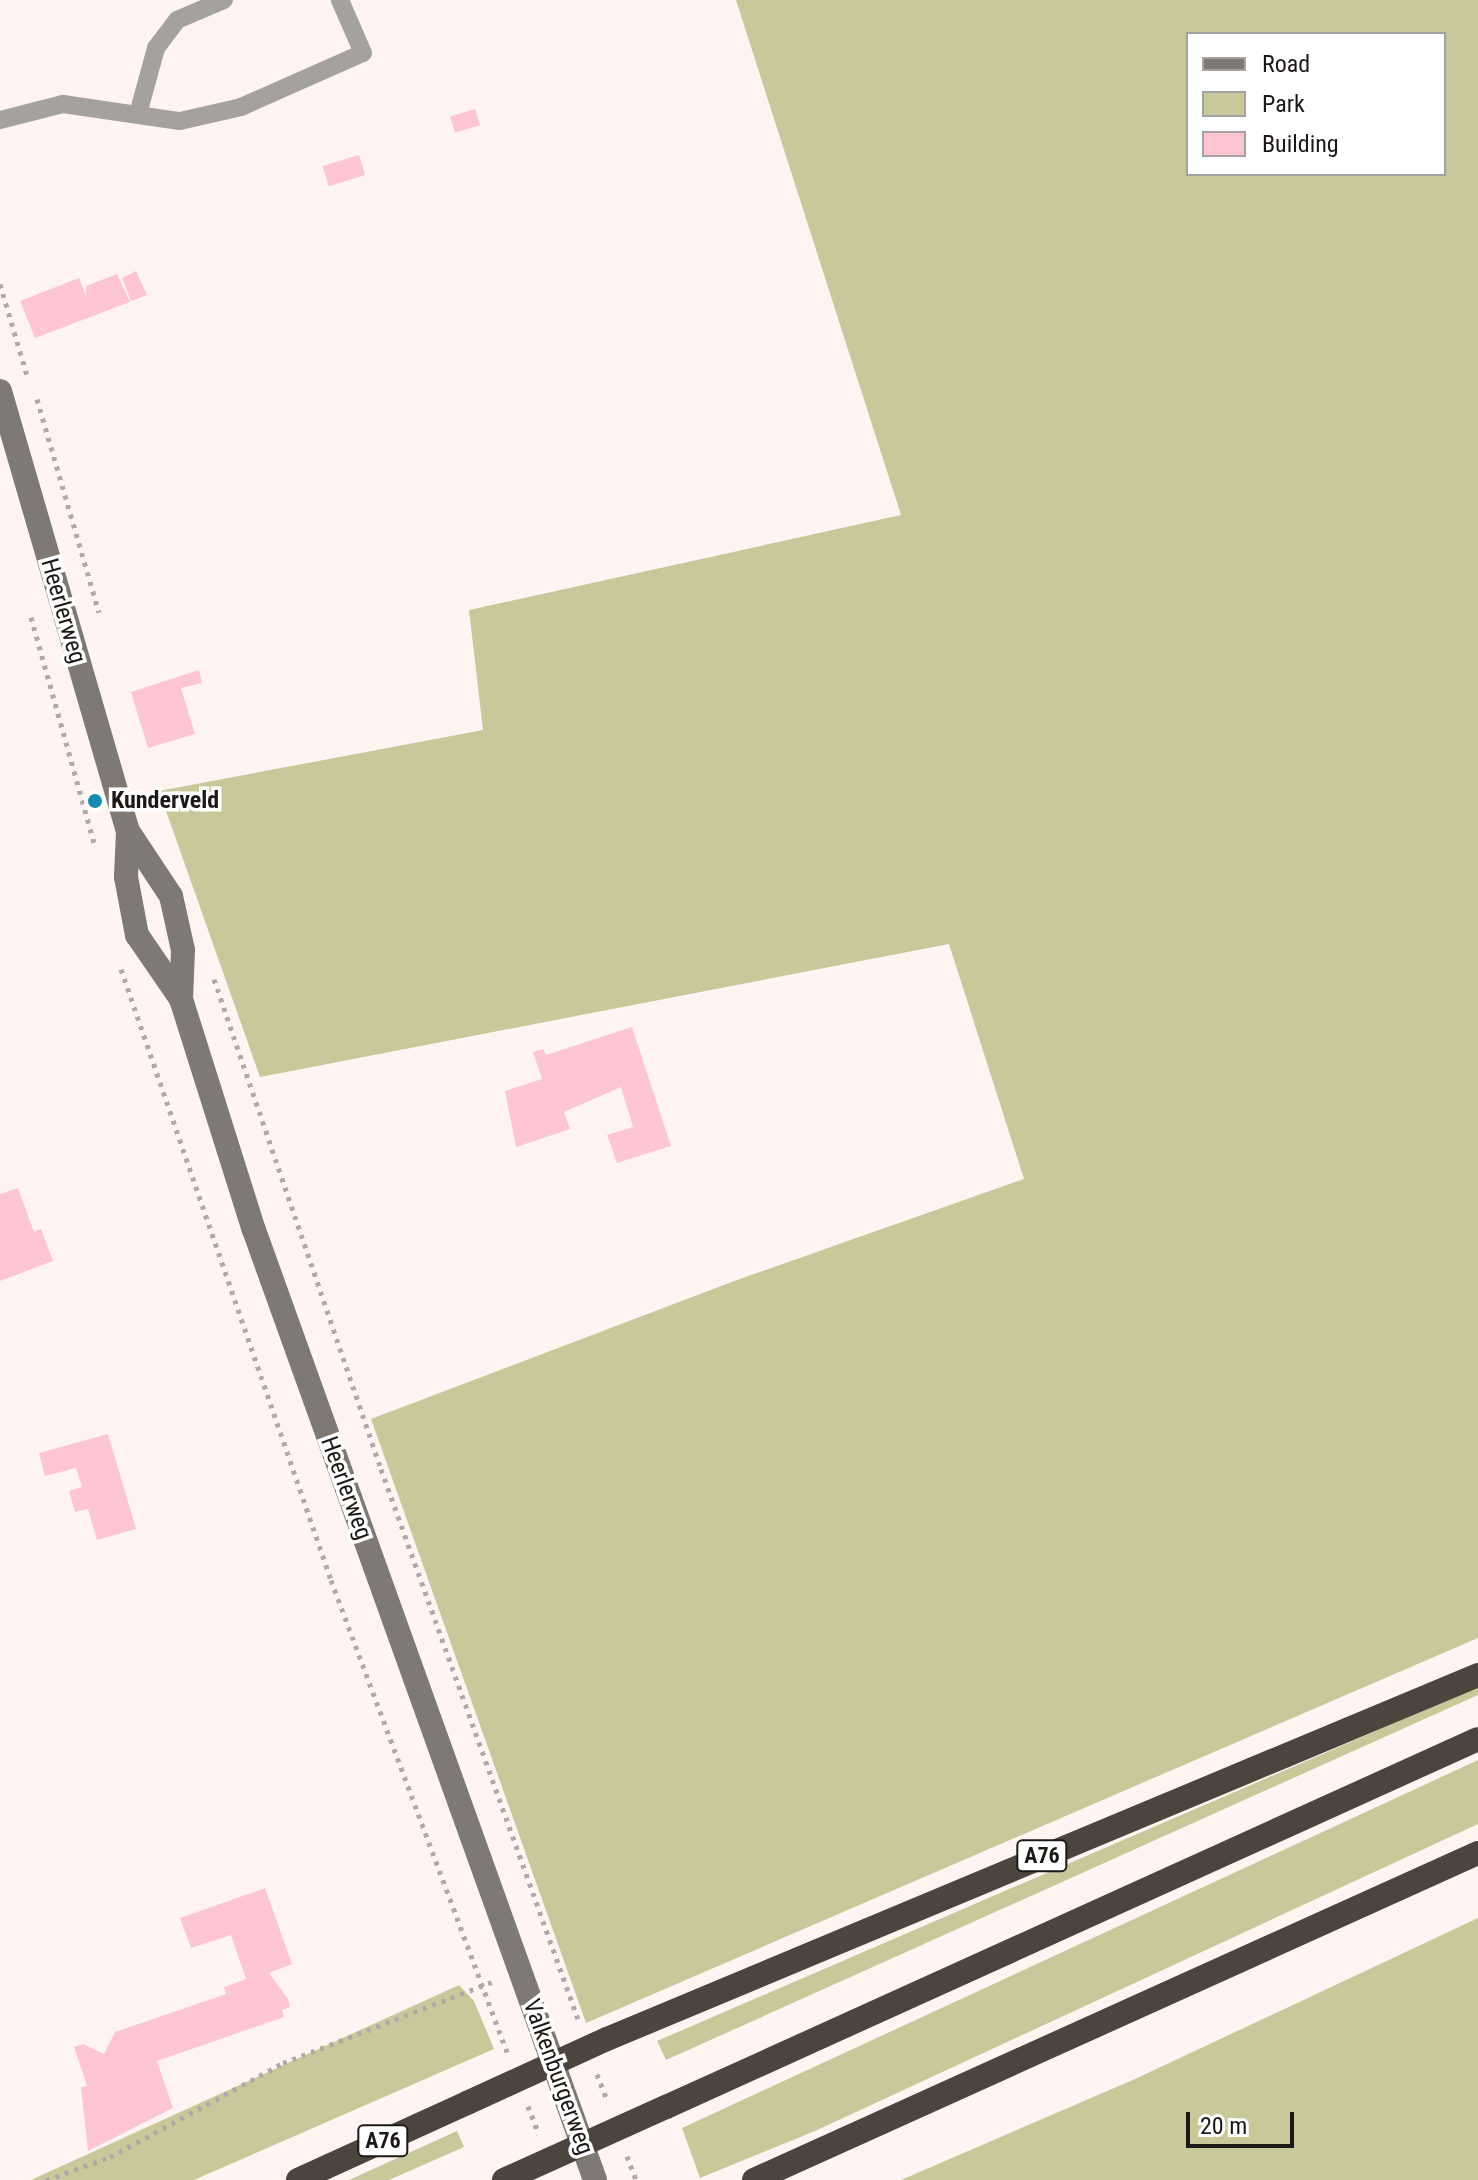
<!DOCTYPE html>
<style>
body{margin:0}
#map{position:relative;width:1478px;height:2180px;overflow:hidden;background:#fff4f1;font-family:"Roboto Condensed",sans-serif}
div>[style]{position:absolute}
.green>*{inset:0;background:#c9c89a}
.building>*{inset:0;background:#fec6d3;transform-origin:0 0}
.path>*{height:5px;margin-top:-2.5px;transform-origin:0;background:repeating-linear-gradient(90deg,#b2a9a7 0 4px,transparent 0 10px)}
.lane>*{height:18px;margin:-9px;padding:0 9px;transform-origin:9px;border-radius:9px;background:#a5a29e}
.secondary>*{height:24px;margin:-12px;padding:0 12px;transform-origin:12px;border-radius:12px;background:#7e7974}
.highway>*{height:24px;margin:-12px;padding:0 12px;transform-origin:12px;border-radius:12px;background:#4b453d}
.highway-bridge>*{height:24px;margin:-12px;padding:0 12px;transform-origin:12px;border-radius:12px;background:#4b453d}
.dots>*{width:22px;height:22px;translate:-50% -50%;box-sizing:border-box;border:4px solid #fff;border-radius:50%}
span{translate:-50% -50%;white-space:nowrap;text-align:center;line-height:1.15;-webkit-text-stroke:7px #fff;paint-order:stroke}
.shield-label span{padding:2px 6px;background:#fff;border:2px solid;border-radius:6px;-webkit-text-stroke-width:0}
.shield-label{font-size:22px;color:#1c1816;font-weight:700}
.street-label{font-size:24px;color:#1c1816}
.poi-label{font-size:24px;color:#1c1816;font-weight:700}
.left{translate:0 -50%;text-align:left}
.legend{position:absolute;left:1186px;top:32px;width:260px;height:144px;box-sizing:border-box;background:#fff;border:2px solid #a4a3a2;margin:0;padding:10px 14px;list-style:none;font-size:24px;color:#1c1816}
.legend li{display:flex;align-items:center;gap:16px;height:40px}
.legend b{width:40px;border:2px solid #a4a3a2}
.scale{position:absolute;left:1186px;top:2112px;width:108px;height:36px;box-sizing:border-box;border:4px solid #1c1816;border-top:0;padding-left:10px;font-size:24px;line-height:28px;white-space:nowrap;color:#1c1816;-webkit-text-stroke:6px #fff;paint-order:stroke}
</style>
<div id="map">
<div class="green">
<i style="clip-path:polygon(evenodd,736px 0,1478px 0,1478px 1638px,586px 2023px,371px 1419px,737px 1280px,1024px 1179px,949px 944px,260px 1077px,159px 791px,483px 730px,469px 610px,901px 515px,736px 0,1188px 34px,1444px 34px,1444px 174px,1188px 174px,1188px 34px)"></i>
<i style="clip-path:polygon(1478px 1687px,1478px 1695px,666px 2060px,657px 2041px)"></i>
<i style="clip-path:polygon(1478px 1760px,1478px 1824px,815px 2131px,700px 2178px,682px 2128px)"></i>
<i style="clip-path:polygon(1478px 1918px,1478px 2180px,901px 2180px,1135px 2079px)"></i>
<i style="clip-path:polygon(459px 1985px,474px 2001px,494px 2049px,194px 2180px,31px 2180px)"></i>
<i style="clip-path:polygon(457px 2131px,464px 2147px,389px 2180px,349px 2180px)"></i>
</div>
<div class="building">
<i style="left:475px;top:109px;width:17px;height:26px;rotate:73deg"></i>
<i style="left:359px;top:155px;width:21px;height:38px;rotate:73deg"></i>
<i style="clip-path:polygon(136px 271px,147px 295px,131px 301px,122px 278px)"></i>
<i style="clip-path:polygon(117px 274px,130px 302px,35px 338px,20px 301px,79px 278px,86px 296px,86px 286px)"></i>
<i style="clip-path:polygon(199px 670px,202px 683px,181px 688px,195px 734px,148px 748px,131px 692px)"></i>
<i style="clip-path:polygon(632px 1027px,671px 1146px,617px 1163px,607px 1135px,633px 1127px,621px 1087px,564px 1112px,570px 1129px,516px 1147px,505px 1091px,542px 1079px,533px 1052px,543px 1049px,546px 1055px)"></i>
<i style="clip-path:polygon(18px 1188px,34px 1232px,41px 1229px,53px 1261px,0 1281px,0 1194px)"></i>
<i style="clip-path:polygon(108px 1434px,136px 1529px,97px 1540px,88px 1509px,75px 1512px,69px 1491px,82px 1487px,76px 1468px,45px 1476px,39px 1453px)"></i>
<i style="clip-path:polygon(265px 1888px,292px 1964px,269px 1973px,288px 1999px,290px 2007px,282px 2010px,284px 2017px,157px 2061px,173px 2108px,88px 2151px,81px 2087px,87px 2086px,74px 2047px,83px 2044px,104px 2054px,115px 2032px,226px 1994px,224px 1987px,246px 1979px,231px 1935px,191px 1948px,180px 1918px)"></i>
</div>
<div class="path">
<i style="left:0;top:284px;width:95px;rotate:73.5deg"></i>
<i style="left:37px;top:399px;width:222px;rotate:73.8deg"></i>
<i style="left:31px;top:617px;width:238px;rotate:74.4deg"></i>
<i style="left:121px;top:969px;width:646px;rotate:71.03deg"></i>
<i style="left:331px;top:1580px;width:504px;rotate:69.55deg"></i>
<i style="left:214px;top:979px;width:518px;rotate:71.18deg"></i>
<i style="left:381px;top:1469px;width:584px;rotate:70.29deg"></i>
<i style="left:597px;top:2074px;width:30px;rotate:69deg"></i>
<i style="left:528px;top:2106px;width:30px;rotate:69deg"></i>
<i style="left:627px;top:2156px;width:26px;rotate:69deg"></i>
<i style="left:46px;top:2180px;width:68px;rotate:-19.8deg"></i>
<i style="left:110px;top:2157px;width:197px;rotate:-28.5deg"></i>
<i style="left:283px;top:2063px;width:224px;rotate:-21.2deg"></i>
</div>
<div class="lane">
<i style="left:138px;top:114px;width:68px;rotate:-74.7deg"></i>
<i style="left:156px;top:48px;width:35px;rotate:-53deg"></i>
<i style="left:177px;top:20px;width:51px;rotate:-23.1deg"></i>
<i style="left:0;top:120px;width:65px;rotate:-14.3deg"></i>
<i style="left:63px;top:104px;width:118px;rotate:8.3deg"></i>
<i style="left:180px;top:121px;width:63px;rotate:-12.9deg"></i>
<i style="left:241px;top:107px;width:133px;rotate:-23.9deg"></i>
<i style="left:363px;top:53px;width:58px;rotate:-113.5deg"></i>
</div>
<div class="secondary">
<i style="left:0;top:391px;width:458px;rotate:73.8deg"></i>
<i style="left:128px;top:831px;width:46px;rotate:92.5deg"></i>
<i style="left:126px;top:877px;width:59px;rotate:79.3deg"></i>
<i style="left:137px;top:935px;width:78px;rotate:55.5deg"></i>
<i style="left:128px;top:831px;width:78px;rotate:56.5deg"></i>
<i style="left:171px;top:896px;width:55px;rotate:77.5deg"></i>
<i style="left:183px;top:950px;width:49px;rotate:92.3deg"></i>
<i style="left:181px;top:999px;width:242px;rotate:72.5deg"></i>
<i style="left:254px;top:1230px;width:1009px;rotate:70.25deg"></i>
</div>
<div class="highway">
<i style="left:607px;top:2039px;width:944px;rotate:-22.68deg"></i>
<i style="left:666px;top:2107px;width:891px;rotate:-24.38deg"></i>
<i style="left:298px;top:2180px;width:186px;rotate:-24.5deg"></i>
<i style="left:754px;top:2180px;width:794px;rotate:-24.31deg"></i>
</div>
<div class="highway-bridge">
<i style="left:467px;top:2103px;width:154px;rotate:-24.6deg"></i>
<i style="left:504px;top:2180px;width:178px;rotate:-24.3deg"></i>
</div>
<div class="dots">
<i style="left:95px;top:801px;background:#188aaf"></i>
</div>
<div class="shield-label">
<span style="left:1042px;top:1856px">A76</span>
<span style="left:383px;top:2141px">A76</span>
</div>
<div class="street-label">
<span style="left:63px;top:611px;rotate:74deg">Heerlerweg</span>
<span style="left:346px;top:1488px;rotate:70deg">Heerlerweg</span>
<span style="left:558px;top:2077px;rotate:70deg">Valkenburgerweg</span>
</div>
<div class="poi-label">
<span class="left" style="left:111px;top:801px">Kunderveld</span>
</div>
<ul class="legend">
<li><b style="height:10px;background:#7e7974"></b>Road</li>
<li><b style="height:22px;background:#c9c89a"></b>Park</li>
<li><b style="height:22px;background:#fec6d3"></b>Building</li>
</ul>
<div class="scale">20 m</div>
</div>
